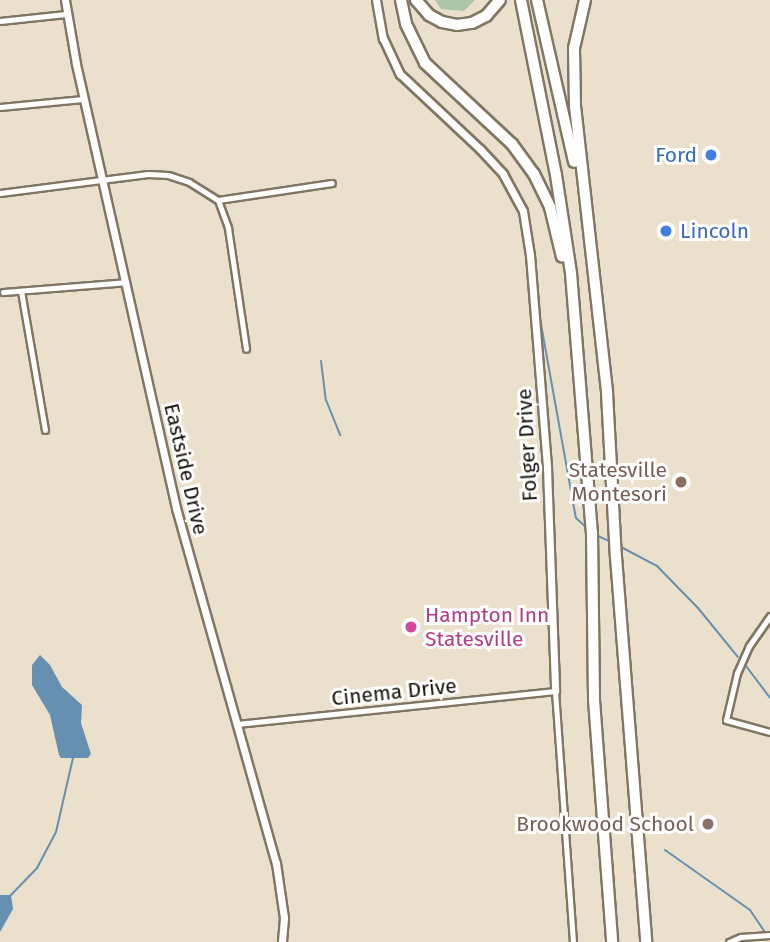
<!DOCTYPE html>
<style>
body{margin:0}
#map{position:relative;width:770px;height:942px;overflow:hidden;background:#ebe0cb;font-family:"Fira Sans",sans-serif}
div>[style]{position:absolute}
.green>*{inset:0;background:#abc6a8}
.water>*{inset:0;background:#6590b2}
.stream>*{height:2px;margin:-1px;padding:0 1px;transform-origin:1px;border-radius:1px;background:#6590b2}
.roads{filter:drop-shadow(2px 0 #807663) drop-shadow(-2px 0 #807663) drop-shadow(0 2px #807663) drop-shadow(0 -2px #807663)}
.minor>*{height:5px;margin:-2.5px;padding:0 2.5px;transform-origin:2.5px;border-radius:2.5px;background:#fff}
.tertiary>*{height:7px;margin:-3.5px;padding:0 3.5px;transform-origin:3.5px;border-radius:3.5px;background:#fff}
.motorway>*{height:10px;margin:-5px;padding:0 5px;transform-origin:5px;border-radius:5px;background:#fff}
.dots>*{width:19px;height:19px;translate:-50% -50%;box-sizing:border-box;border:4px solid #fff;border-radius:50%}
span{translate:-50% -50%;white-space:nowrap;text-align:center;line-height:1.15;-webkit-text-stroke:6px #fff;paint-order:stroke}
.shop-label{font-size:21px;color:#366cbe}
.right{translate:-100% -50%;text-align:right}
.left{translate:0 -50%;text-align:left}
.street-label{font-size:21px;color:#15110a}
.education-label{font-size:21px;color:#785e54}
.hotel-label{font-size:21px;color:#b23c85}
</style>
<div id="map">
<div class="green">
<i style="clip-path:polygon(435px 0,475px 0,464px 11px,441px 9px)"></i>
</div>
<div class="water">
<i style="clip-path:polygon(40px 655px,50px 665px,62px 687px,82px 705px,81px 723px,91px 754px,88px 758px,61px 758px,59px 755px,50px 715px,32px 685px,32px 665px)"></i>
<i style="clip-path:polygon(0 895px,11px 895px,13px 909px,0 932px)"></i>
</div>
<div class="stream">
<i style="left:537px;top:302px;width:219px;rotate:79.8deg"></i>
<i style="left:576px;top:518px;width:13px;rotate:42deg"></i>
<i style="left:321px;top:361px;width:39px;rotate:83deg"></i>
<i style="left:326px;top:400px;width:38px;rotate:68deg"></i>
<i style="left:596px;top:535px;width:14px;rotate:25deg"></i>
<i style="left:621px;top:547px;width:41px;rotate:27.8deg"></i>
<i style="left:657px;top:566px;width:59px;rotate:45.7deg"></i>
<i style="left:698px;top:608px;width:63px;rotate:50.8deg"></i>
<i style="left:746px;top:666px;width:40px;rotate:53deg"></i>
<i style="left:665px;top:850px;width:104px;rotate:35.2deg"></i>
<i style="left:750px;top:910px;width:29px;rotate:56deg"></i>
<i style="left:10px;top:896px;width:39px;rotate:-46deg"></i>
<i style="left:37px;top:868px;width:41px;rotate:-62.2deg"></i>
<i style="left:56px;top:832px;width:76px;rotate:-77.1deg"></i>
</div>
<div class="roads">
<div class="minor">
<i style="left:0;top:21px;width:66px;rotate:-6.1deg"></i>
<i style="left:0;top:107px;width:83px;rotate:-5.5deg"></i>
<i style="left:0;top:193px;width:149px;rotate:-7.3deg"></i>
<i style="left:148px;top:174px;width:20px;rotate:3deg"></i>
<i style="left:168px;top:175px;width:22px;rotate:18deg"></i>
<i style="left:189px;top:182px;width:34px;rotate:32deg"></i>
<i style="left:218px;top:200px;width:115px;rotate:-8.5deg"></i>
<i style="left:218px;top:200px;width:30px;rotate:70deg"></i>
<i style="left:228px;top:228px;width:122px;rotate:81.5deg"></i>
<i style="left:21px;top:291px;width:141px;rotate:80.2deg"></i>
<i style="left:3px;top:292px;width:123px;rotate:-4.6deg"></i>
<i style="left:770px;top:616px;width:37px;rotate:125deg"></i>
<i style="left:749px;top:646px;width:30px;rotate:114deg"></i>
<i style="left:737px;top:673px;width:48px;rotate:103.2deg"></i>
<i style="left:726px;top:720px;width:46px;rotate:15.3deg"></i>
<i style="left:237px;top:724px;width:320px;rotate:-5.9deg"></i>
<i style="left:555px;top:691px;width:252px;rotate:85.9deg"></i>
<i style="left:729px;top:942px;width:13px;rotate:-23deg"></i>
<i style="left:741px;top:937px;width:29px;rotate:-4deg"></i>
</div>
<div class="tertiary">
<i style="left:65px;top:0;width:65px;rotate:80.2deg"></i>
<i style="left:76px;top:64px;width:455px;rotate:77.3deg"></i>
<i style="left:176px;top:508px;width:369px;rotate:74.3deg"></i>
<i style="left:276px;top:863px;width:56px;rotate:81.7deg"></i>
<i style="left:284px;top:918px;width:24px;rotate:95deg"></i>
<i style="left:376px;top:0;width:39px;rotate:80deg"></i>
<i style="left:383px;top:38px;width:40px;rotate:65deg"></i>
<i style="left:400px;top:74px;width:110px;rotate:43.2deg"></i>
<i style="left:480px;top:149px;width:34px;rotate:47deg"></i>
<i style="left:503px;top:174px;width:42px;rotate:61.6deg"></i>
<i style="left:523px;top:211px;width:45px;rotate:81deg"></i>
<i style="left:530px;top:255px;width:214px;rotate:85.4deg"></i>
<i style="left:547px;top:468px;width:223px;rotate:87.9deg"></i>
</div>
<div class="motorway">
<i style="left:401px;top:0;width:25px;rotate:78deg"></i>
<i style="left:406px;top:24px;width:43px;rotate:64deg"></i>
<i style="left:425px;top:63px;width:119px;rotate:43deg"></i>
<i style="left:512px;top:144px;width:37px;rotate:54deg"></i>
<i style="left:534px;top:174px;width:37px;rotate:64deg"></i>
<i style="left:550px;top:207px;width:51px;rotate:76.5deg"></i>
<i style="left:416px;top:0;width:20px;rotate:49deg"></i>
<i style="left:429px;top:15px;width:15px;rotate:28deg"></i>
<i style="left:442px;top:22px;width:15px;rotate:11deg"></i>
<i style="left:457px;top:25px;width:15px;rotate:-8deg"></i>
<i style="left:472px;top:23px;width:16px;rotate:-27deg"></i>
<i style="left:486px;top:16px;width:21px;rotate:-49deg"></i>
<i style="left:521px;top:0;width:178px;rotate:78.7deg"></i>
<i style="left:556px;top:175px;width:99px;rotate:81.3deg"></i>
<i style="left:571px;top:273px;width:261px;rotate:85.4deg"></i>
<i style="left:592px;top:533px;width:167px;rotate:89.3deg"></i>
<i style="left:594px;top:700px;width:243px;rotate:85.7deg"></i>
<i style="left:537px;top:0;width:166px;rotate:77.1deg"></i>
<i style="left:585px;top:0;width:49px;rotate:102.9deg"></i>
<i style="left:574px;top:48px;width:58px;rotate:89deg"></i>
<i style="left:575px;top:106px;width:289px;rotate:83.6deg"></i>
<i style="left:607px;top:393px;width:164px;rotate:86.9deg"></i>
<i style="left:616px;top:557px;width:386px;rotate:85.5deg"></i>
</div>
</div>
<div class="dots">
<i style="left:711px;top:155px;background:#3f7fe0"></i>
<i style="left:666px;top:231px;background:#3f7fe0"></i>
<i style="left:681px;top:482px;background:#8d6e63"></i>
<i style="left:411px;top:627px;background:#d1479c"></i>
<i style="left:708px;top:824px;background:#8d6e63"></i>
</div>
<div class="shop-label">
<span class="right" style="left:697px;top:155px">Ford</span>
<span class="left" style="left:680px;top:231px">Lincoln</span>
</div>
<div class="street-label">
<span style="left:527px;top:445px;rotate:-93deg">Folger Drive</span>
<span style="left:186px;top:469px;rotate:77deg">Eastside Drive</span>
<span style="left:394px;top:692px;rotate:-6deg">Cinema Drive</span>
</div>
<div class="education-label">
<span class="right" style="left:667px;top:482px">Statesville<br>Montesori</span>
<span class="right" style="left:694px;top:824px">Brookwood School</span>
</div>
<div class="hotel-label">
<span class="left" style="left:425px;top:627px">Hampton Inn<br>Statesville</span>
</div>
</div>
